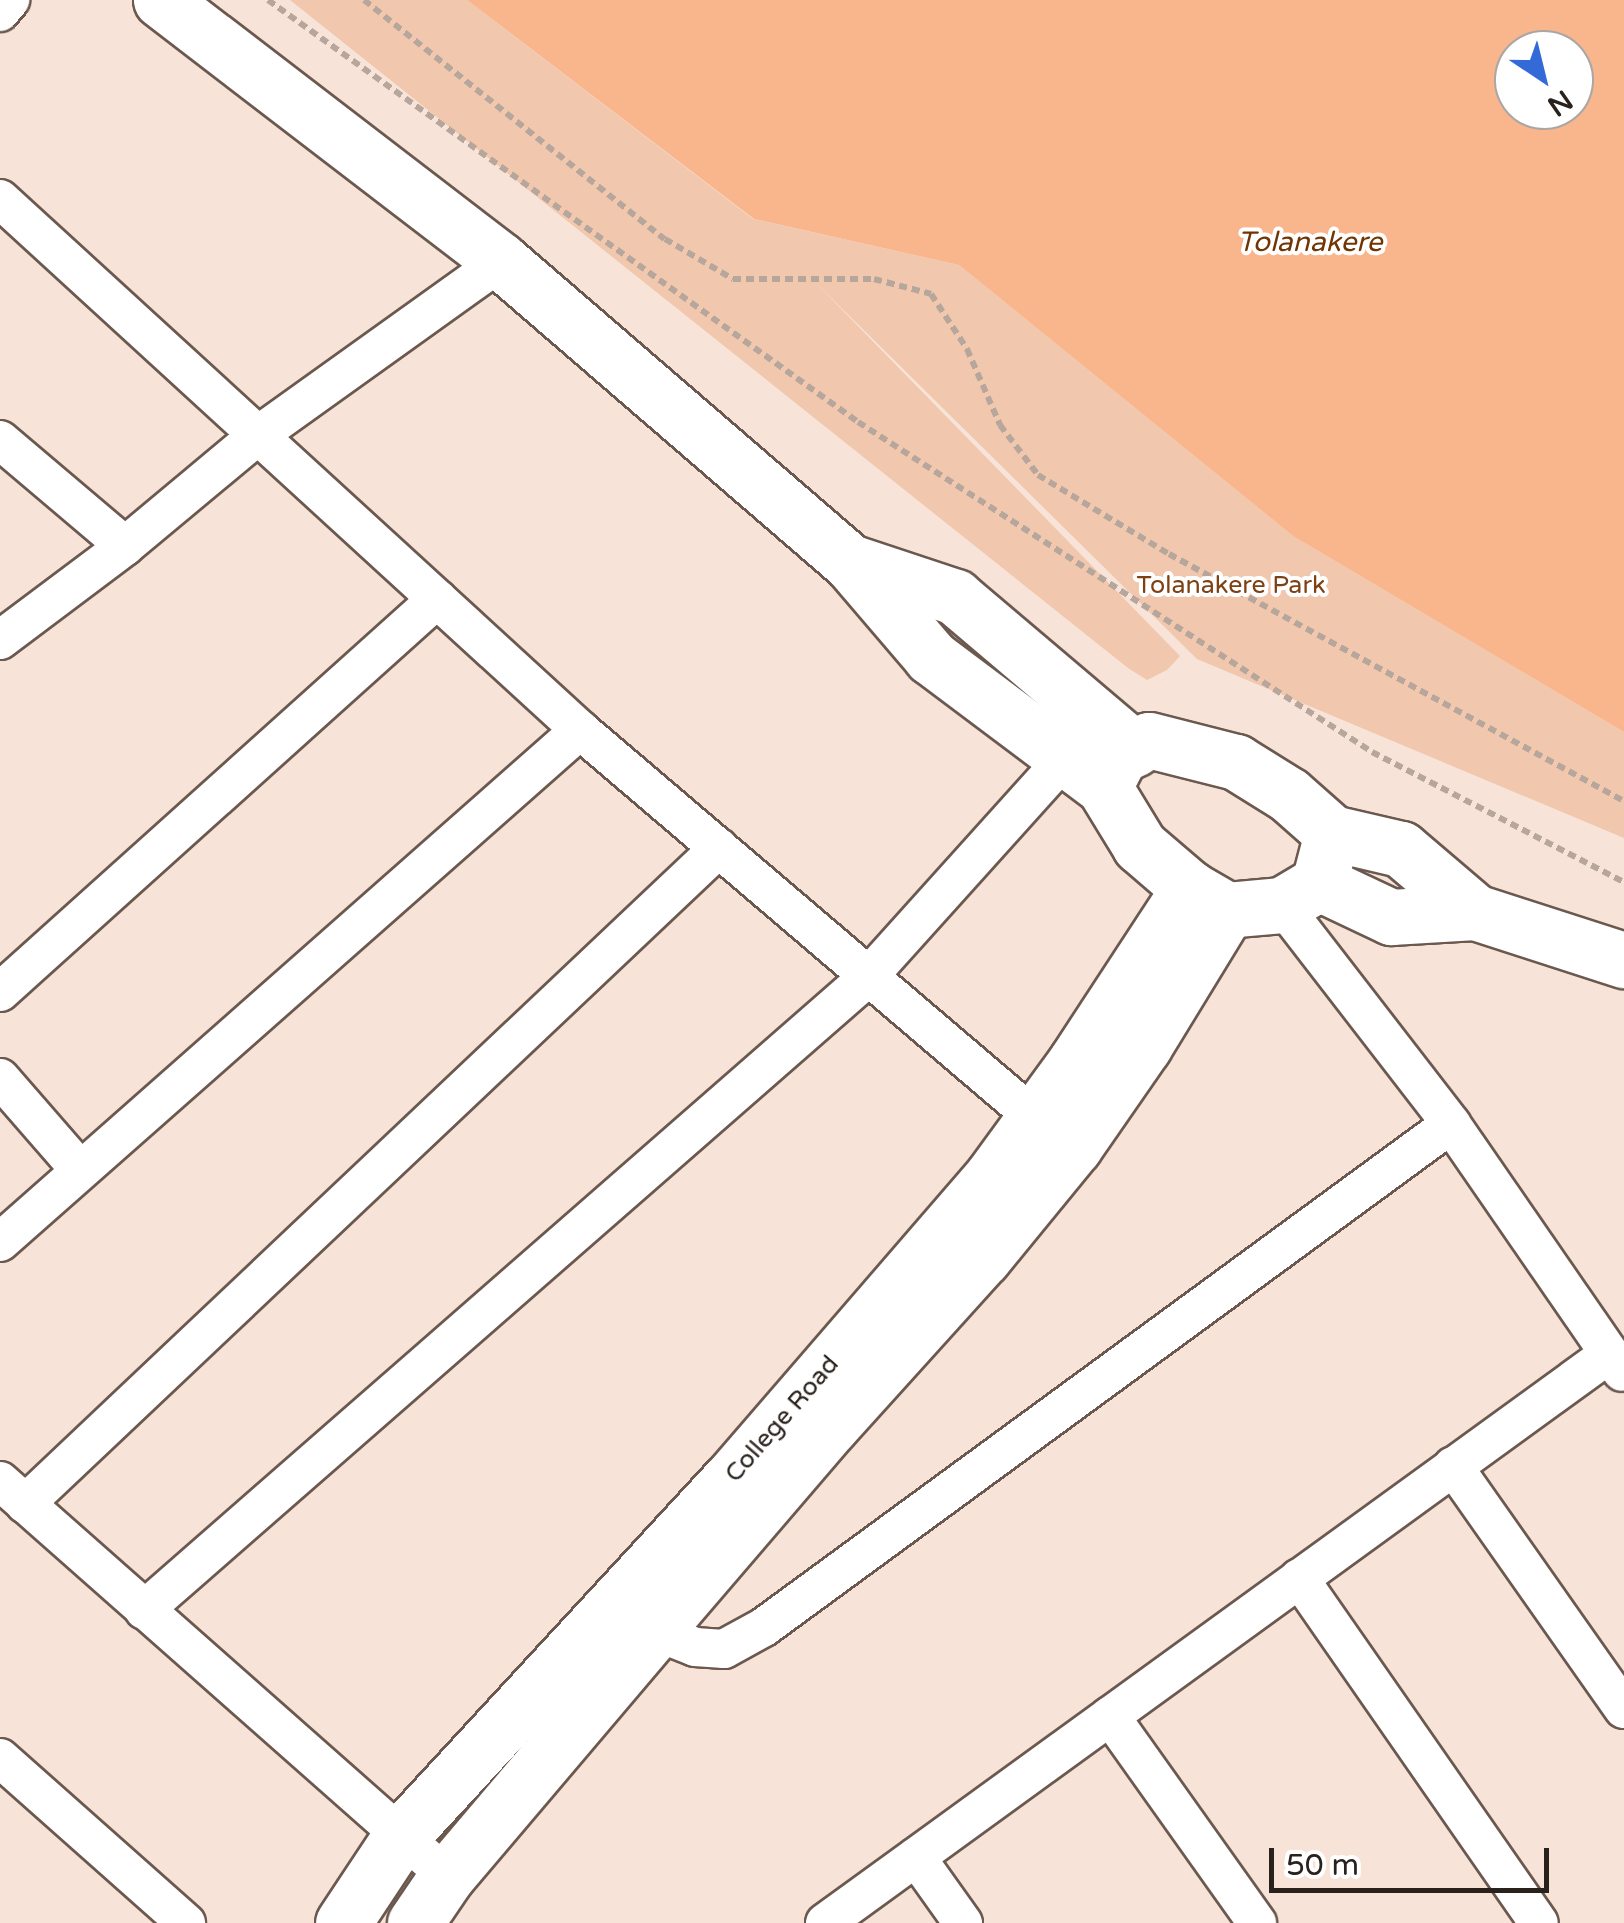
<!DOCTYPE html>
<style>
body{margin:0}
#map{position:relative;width:1624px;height:1923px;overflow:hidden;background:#f7e3d7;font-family:"Varela Round",sans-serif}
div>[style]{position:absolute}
.green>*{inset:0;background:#f1c7ad}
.water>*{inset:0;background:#f9b68d}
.path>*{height:6px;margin-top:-3px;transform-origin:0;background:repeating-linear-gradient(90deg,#b6a69c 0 8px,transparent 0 13px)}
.roads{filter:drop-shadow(2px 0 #6b594f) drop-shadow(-2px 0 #6b594f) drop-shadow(0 2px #6b594f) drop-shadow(0 -2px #6b594f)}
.street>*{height:38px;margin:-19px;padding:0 19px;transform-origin:19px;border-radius:19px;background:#fff}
.secondary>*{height:55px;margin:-27.5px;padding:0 27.5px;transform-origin:27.5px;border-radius:27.5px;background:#fff}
span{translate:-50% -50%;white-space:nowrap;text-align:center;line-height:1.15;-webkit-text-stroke:8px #fff;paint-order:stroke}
.park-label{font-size:25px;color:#7d4114}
.street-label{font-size:25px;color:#28211c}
.water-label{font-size:28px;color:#703503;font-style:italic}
.north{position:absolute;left:1494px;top:30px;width:100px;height:100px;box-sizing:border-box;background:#fff;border:2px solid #a9a6a4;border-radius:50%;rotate:145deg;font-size:28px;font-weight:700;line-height:40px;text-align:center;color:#28211c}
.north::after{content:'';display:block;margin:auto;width:35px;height:45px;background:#346ad8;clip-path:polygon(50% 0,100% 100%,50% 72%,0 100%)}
.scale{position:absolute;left:1269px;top:1848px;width:280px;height:45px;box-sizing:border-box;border:5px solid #28211c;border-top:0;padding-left:12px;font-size:30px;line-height:35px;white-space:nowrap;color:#28211c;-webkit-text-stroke:8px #fff;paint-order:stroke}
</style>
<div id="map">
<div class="green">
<i style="clip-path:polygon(290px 0,467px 0,753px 219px,959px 265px,1293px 536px,1624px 732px,1624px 838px,1197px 659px,815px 282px,1180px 656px,1167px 670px,1147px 680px,1128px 668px)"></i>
</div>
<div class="water">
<i style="clip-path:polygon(evenodd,467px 0,1624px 0,1624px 732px,1293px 536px,959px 265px,754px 219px,467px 0,1514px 50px,1574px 50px,1574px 110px,1514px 110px,1514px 50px)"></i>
</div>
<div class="path">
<i style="left:268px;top:0;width:725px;rotate:35.57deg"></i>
<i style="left:858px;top:422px;width:611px;rotate:32.7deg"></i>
<i style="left:1372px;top:752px;width:284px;rotate:27.3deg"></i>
<i style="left:364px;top:0;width:384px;rotate:38.5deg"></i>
<i style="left:665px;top:239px;width:79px;rotate:30.5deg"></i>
<i style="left:733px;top:279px;width:141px"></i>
<i style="left:874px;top:279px;width:59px;rotate:14.7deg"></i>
<i style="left:931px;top:294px;width:66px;rotate:56.8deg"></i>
<i style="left:967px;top:349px;width:83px;rotate:66.5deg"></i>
<i style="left:1000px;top:425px;width:63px;rotate:52.8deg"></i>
<i style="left:1038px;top:475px;width:153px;rotate:31.1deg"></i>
<i style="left:1169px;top:554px;width:518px;rotate:28.5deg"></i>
</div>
<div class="roads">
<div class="street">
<i style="left:0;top:12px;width:16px;rotate:-50deg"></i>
<i style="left:0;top:199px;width:786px;rotate:42.47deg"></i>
<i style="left:580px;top:730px;width:598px;rotate:40.46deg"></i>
<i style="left:0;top:440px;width:164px;rotate:40.3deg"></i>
<i style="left:0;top:640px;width:156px;rotate:-36.9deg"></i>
<i style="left:125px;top:546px;width:172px;rotate:-39.8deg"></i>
<i style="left:257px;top:436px;width:300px;rotate:-35.6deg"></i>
<i style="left:1282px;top:905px;width:277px;rotate:52.3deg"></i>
<i style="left:1451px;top:1124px;width:301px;rotate:55.4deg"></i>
<i style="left:0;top:992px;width:588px;rotate:-41.97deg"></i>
<i style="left:0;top:1078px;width:122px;rotate:49deg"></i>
<i style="left:0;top:1242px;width:774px;rotate:-41.44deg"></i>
<i style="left:1453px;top:1466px;width:297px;rotate:54.9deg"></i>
<i style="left:0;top:1481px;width:597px;rotate:41.47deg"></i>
<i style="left:25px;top:1504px;width:955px;rotate:-43.39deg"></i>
<i style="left:1299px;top:1578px;width:420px;rotate:55.2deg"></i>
<i style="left:144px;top:1610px;width:960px;rotate:-41.16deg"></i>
<i style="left:867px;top:978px;width:296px;rotate:-48deg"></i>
<i style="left:655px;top:1631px;width:43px;rotate:21.8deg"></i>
<i style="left:695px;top:1647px;width:29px;rotate:4deg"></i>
<i style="left:724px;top:1649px;width:46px;rotate:-28.8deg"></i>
<i style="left:764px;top:1627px;width:851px;rotate:-36.21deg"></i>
<i style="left:1110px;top:1716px;width:254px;rotate:54.6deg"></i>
<i style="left:0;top:1758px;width:249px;rotate:41.6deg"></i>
<i style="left:916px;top:1857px;width:81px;rotate:54.5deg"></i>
<i style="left:825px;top:1923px;width:969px;rotate:-35.97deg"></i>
</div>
<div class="secondary">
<i style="left:161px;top:0;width:429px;rotate:37.5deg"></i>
<i style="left:501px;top:261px;width:461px;rotate:40.8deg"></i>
<i style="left:850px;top:562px;width:125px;rotate:49.5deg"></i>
<i style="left:931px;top:657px;width:216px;rotate:36.9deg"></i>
<i style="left:850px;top:562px;width:111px;rotate:18.4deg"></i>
<i style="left:955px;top:597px;width:235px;rotate:40.3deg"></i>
<i style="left:1149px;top:740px;width:90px;rotate:14.2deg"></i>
<i style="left:1236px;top:762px;width:62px;rotate:31.9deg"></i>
<i style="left:1289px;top:795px;width:57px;rotate:41.5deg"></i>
<i style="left:1332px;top:833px;width:52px;rotate:104.6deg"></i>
<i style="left:1319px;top:883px;width:43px;rotate:149.3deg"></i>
<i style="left:1282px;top:905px;width:55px;rotate:174.8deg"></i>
<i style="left:1227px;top:910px;width:44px;rotate:-149.9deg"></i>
<i style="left:1189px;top:888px;width:65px;rotate:-139.4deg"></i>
<i style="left:1140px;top:846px;width:69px;rotate:-121.4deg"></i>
<i style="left:1104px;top:787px;width:34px;rotate:-63deg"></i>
<i style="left:1119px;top:757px;width:34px;rotate:-30deg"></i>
<i style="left:1332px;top:833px;width:71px;rotate:13.1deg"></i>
<i style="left:1401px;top:849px;width:97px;rotate:40.4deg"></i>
<i style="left:1319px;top:883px;width:80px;rotate:25.3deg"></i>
<i style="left:1391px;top:917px;width:84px;rotate:-3.4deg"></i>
<i style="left:1475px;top:912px;width:157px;rotate:17.9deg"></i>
<i style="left:343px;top:1923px;width:103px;rotate:-56.5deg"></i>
<i style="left:400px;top:1837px;width:486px;rotate:-47.3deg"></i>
<i style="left:730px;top:1480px;width:403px;rotate:-49.2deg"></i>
<i style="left:993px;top:1175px;width:141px;rotate:-53.9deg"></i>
<i style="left:1076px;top:1061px;width:207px;rotate:-56.8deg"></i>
<i style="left:415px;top:1923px;width:57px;rotate:-55.8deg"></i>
<i style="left:447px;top:1876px;width:321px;rotate:-49.7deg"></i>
<i style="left:655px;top:1631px;width:270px;rotate:-49.4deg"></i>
<i style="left:831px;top:1426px;width:227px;rotate:-47.9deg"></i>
<i style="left:983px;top:1258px;width:144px;rotate:-50.7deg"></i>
<i style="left:1074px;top:1147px;width:123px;rotate:-55.3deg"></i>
<i style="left:1144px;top:1046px;width:159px;rotate:-58.6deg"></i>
</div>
</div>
<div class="park-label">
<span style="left:1231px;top:585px">Tolanakere Park</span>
</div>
<div class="street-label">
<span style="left:782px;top:1419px;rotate:-49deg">College Road</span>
</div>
<div class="water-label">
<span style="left:1310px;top:242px">Tolanakere</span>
</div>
<div class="north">N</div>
<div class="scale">50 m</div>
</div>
